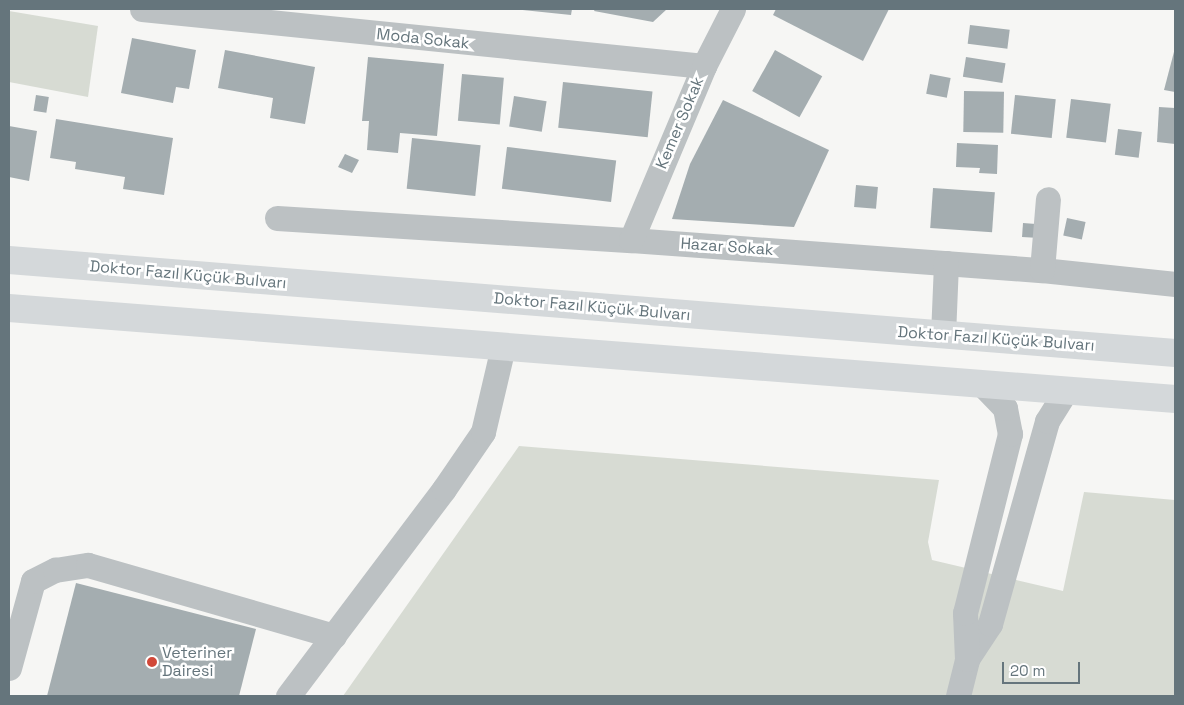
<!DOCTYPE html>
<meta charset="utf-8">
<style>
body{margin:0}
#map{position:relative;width:1184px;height:705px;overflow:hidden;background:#f6f6f4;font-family:"Space Grotesk",sans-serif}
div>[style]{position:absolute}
.green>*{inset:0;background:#d7dbd3}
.building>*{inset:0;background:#a4adb0;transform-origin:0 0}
.street>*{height:25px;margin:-12.5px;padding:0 12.5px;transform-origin:12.5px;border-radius:12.5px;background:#bcc1c3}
.highway>*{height:28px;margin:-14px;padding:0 14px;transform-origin:14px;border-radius:14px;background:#d4d8da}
.dots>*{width:14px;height:14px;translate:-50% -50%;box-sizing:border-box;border:2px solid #fff;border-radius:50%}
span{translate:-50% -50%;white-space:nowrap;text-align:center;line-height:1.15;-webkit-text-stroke:5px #fff;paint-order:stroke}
.street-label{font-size:16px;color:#65757c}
.poi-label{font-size:16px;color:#65757c}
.left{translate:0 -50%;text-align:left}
.frame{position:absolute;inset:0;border:10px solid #65757c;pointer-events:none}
.scale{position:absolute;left:1002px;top:662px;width:78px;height:22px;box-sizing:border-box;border:2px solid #65757c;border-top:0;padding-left:6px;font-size:15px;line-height:18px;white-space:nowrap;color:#65757c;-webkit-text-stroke:4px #fff;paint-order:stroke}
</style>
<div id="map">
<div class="green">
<i style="clip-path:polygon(9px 11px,98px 26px,88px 97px,9px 82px)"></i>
<i style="clip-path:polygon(519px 446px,939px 480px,928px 542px,932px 560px,1063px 591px,1084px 492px,1175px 500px,1175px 696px,343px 696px)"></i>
</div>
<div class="building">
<i style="clip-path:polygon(513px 9px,572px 9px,571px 15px)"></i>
<i style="clip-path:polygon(595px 9px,667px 9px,653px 22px,594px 11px)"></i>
<i style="clip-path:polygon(776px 9px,889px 9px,863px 61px,773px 15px)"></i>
<i style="left:970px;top:25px;width:40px;height:19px;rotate:7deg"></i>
<i style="clip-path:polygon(132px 38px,196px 50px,189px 89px,176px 87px,173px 103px,121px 93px)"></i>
<i style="clip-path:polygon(1175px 48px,1175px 92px,1164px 90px)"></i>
<i style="clip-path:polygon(225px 50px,315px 67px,305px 124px,270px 118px,273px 98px,218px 88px)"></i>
<i style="left:775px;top:50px;width:54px;height:47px;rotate:29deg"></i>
<i style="clip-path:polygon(368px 57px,444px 64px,437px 136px,400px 133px,398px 153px,367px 150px,369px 121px,362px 121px)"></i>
<i style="left:966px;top:57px;width:40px;height:20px;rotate:9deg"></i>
<i style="left:462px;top:74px;width:42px;height:47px;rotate:5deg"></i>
<i style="left:930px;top:74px;width:21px;height:20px;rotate:11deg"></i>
<i style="left:563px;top:82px;width:90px;height:46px;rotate:6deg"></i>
<i style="left:964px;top:91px;width:40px;height:41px;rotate:1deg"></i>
<i style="left:36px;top:95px;width:13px;height:16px;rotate:9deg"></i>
<i style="left:1015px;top:95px;width:41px;height:39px;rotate:6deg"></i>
<i style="left:514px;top:96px;width:33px;height:31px;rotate:9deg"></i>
<i style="left:1071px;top:99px;width:40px;height:39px;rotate:7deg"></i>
<i style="clip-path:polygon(723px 100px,829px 150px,794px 227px,672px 219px,690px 164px)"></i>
<i style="clip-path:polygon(1159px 107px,1175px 108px,1175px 144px,1157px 142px)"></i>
<i style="clip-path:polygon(56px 119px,173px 138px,164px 195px,123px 189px,125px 177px,75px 169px,76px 162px,50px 158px)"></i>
<i style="clip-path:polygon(9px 126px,37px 131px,29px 181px,9px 177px)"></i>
<i style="left:1118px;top:129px;width:24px;height:26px;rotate:7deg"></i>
<i style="left:412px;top:138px;width:69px;height:51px;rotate:6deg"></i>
<i style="clip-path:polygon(957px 143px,998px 145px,997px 174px,979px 173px,980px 168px,956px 167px)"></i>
<i style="left:507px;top:147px;width:110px;height:42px;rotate:7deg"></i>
<i style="clip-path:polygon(345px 154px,359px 160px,352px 173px,338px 167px)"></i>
<i style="left:856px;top:185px;width:22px;height:22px;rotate:5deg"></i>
<i style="left:933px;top:188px;width:62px;height:40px;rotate:4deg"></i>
<i style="left:1067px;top:218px;width:19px;height:18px;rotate:12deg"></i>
<i style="left:1023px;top:223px;width:13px;height:14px;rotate:4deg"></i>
<i style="clip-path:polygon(76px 583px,256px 629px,239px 696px,47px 696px)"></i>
</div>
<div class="street">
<i style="left:142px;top:9px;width:565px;rotate:5.79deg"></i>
<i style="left:277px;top:218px;width:355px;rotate:3.6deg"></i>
<i style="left:631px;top:240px;width:412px;rotate:4.2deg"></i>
<i style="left:1042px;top:270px;width:134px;rotate:6deg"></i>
<i style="left:631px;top:240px;width:189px;rotate:-67.2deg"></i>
<i style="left:704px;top:66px;width:64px;rotate:-63deg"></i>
<i style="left:1042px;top:270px;width:71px;rotate:-85.2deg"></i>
<i style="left:943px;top:335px;width:72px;rotate:-87.6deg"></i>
<i style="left:967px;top:659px;width:42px;rotate:-56.7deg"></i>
<i style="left:990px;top:624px;width:211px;rotate:-74.3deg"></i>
<i style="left:1047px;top:421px;width:36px;rotate:-58deg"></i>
<i style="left:9px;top:668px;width:90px;rotate:-74.6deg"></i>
<i style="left:33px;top:581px;width:25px;rotate:-27deg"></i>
<i style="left:55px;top:570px;width:33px;rotate:-9deg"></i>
<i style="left:88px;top:565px;width:256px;rotate:16.1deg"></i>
<i style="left:288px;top:696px;width:259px;rotate:-53deg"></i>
<i style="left:444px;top:489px;width:69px;rotate:-55.6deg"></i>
<i style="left:483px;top:432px;width:87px;rotate:-76.8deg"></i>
<i style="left:958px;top:696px;width:38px;rotate:-76deg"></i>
<i style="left:967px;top:659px;width:46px;rotate:-92.5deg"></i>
<i style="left:965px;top:613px;width:185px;rotate:-75.9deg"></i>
<i style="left:1010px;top:434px;width:26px;rotate:-101deg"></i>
<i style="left:1005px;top:408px;width:33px;rotate:-134deg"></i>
</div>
<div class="highway">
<i style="left:9px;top:260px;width:1170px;rotate:4.56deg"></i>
<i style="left:9px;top:308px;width:1170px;rotate:4.46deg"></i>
</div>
<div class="dots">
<i style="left:152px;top:662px;background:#d14839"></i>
</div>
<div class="street-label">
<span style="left:423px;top:39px;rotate:6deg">Moda Sokak</span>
<span style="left:680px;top:123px;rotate:-67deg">Kemer Sokak</span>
<span style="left:727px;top:247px;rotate:4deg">Hazar Sokak</span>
<span style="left:188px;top:275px;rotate:5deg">Doktor Fazıl Küçük Bulvarı</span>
<span style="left:592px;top:307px;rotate:5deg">Doktor Fazıl Küçük Bulvarı</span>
<span style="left:996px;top:339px;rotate:4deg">Doktor Fazıl Küçük Bulvarı</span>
</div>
<div class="poi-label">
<span class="left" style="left:162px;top:662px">Veteriner<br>Dairesi</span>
</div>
<div class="frame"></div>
<div class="scale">20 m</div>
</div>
